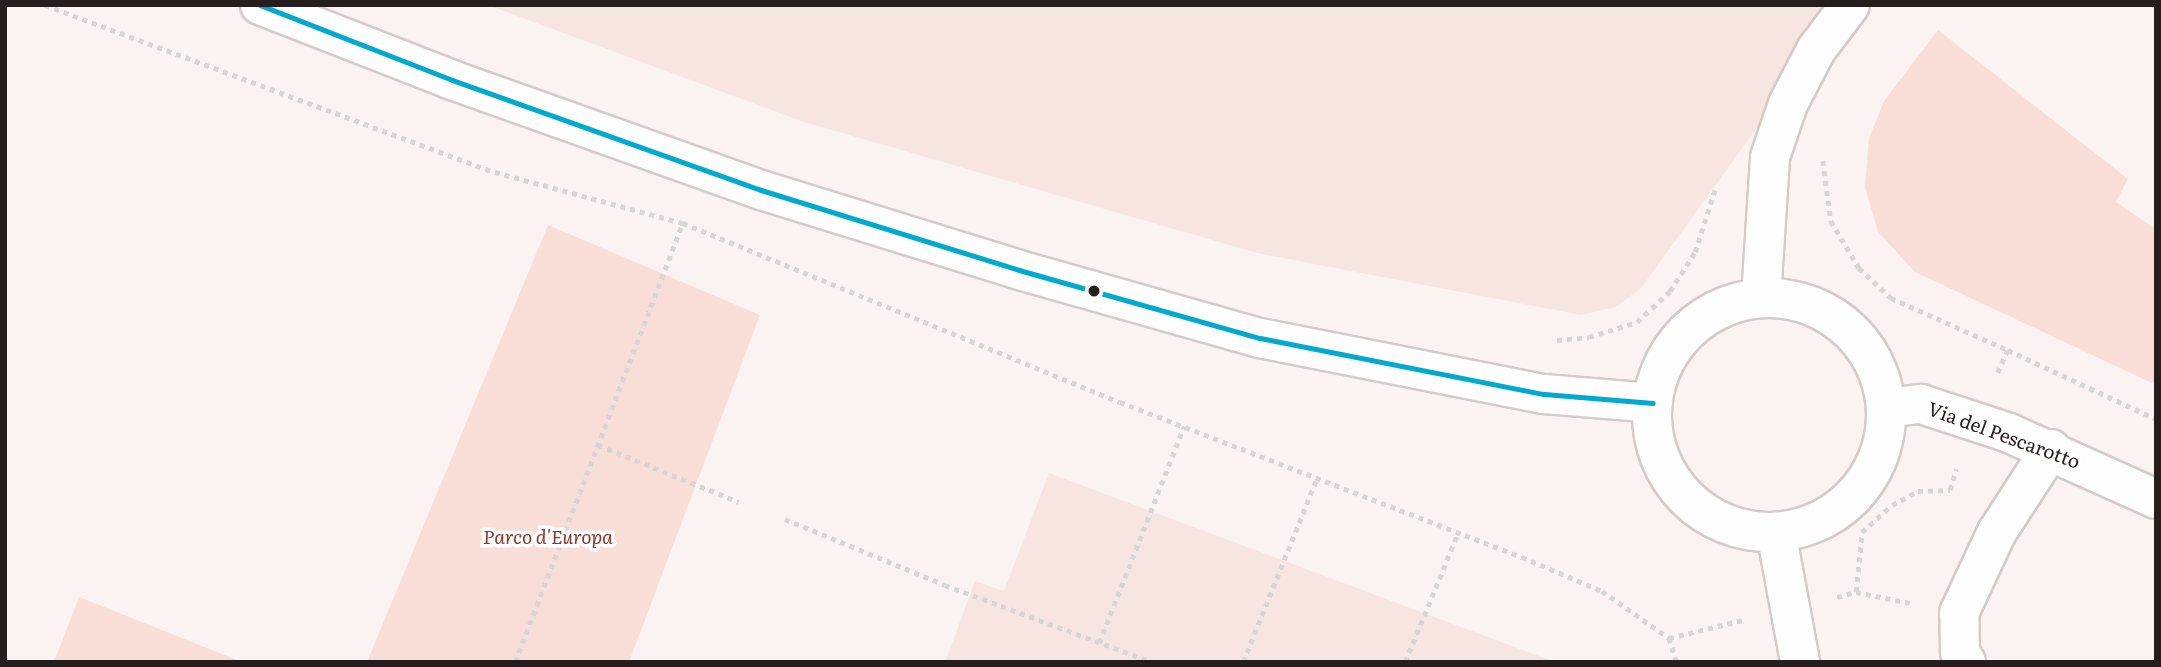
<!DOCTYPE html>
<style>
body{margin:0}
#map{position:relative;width:2161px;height:667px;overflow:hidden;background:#fbf3f1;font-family:Literata,serif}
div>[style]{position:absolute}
.built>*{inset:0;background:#f7e5e1}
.green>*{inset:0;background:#f9ded7}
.path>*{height:4.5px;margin-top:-2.25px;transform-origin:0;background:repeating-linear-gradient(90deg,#d8d5d5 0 5px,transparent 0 10px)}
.roads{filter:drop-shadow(2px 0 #d3cbc9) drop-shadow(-2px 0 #d3cbc9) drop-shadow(0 2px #d3cbc9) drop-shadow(0 -2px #d3cbc9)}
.minor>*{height:38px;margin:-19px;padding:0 19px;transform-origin:19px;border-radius:19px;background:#fefdfd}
.minor>.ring{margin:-19px;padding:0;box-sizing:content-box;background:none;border:38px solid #fefdfd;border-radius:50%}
.bus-1>*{height:5px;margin:-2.5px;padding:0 2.5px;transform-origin:2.5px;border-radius:2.5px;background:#00a9ce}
.dots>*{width:19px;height:19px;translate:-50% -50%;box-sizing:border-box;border:4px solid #fff;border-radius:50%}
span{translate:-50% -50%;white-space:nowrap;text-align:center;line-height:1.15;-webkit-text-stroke:7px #fff;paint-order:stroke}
.street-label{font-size:19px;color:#261e1c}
.park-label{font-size:19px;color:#863928;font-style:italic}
.frame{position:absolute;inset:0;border:7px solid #261e1c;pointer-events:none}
</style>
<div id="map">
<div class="built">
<i style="clip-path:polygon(488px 5px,1846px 5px,1641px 288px,1616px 307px,1581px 315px,1257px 253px,801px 121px)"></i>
<i style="clip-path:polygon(1049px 473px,1555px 662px,945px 662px,975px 581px,1004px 591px)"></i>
</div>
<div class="green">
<i style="clip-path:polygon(1938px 30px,2128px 179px,2116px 202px,2156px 229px,2156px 385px,1915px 272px,1878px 232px,1865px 187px,1869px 138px,1884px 101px)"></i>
<i style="clip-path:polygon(548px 225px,760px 315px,629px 662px,367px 662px)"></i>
<i style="clip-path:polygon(79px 597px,242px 662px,54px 662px)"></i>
</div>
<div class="path">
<i style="left:45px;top:5px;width:480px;rotate:20.4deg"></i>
<i style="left:495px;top:172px;width:195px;rotate:15.2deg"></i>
<i style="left:683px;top:223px;width:472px;rotate:22.3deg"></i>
<i style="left:1120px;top:402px;width:431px;rotate:21.1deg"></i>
<i style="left:1522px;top:557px;width:87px;rotate:23deg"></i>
<i style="left:1602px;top:591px;width:82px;rotate:35deg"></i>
<i style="left:1669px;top:638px;width:25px;rotate:72deg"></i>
<i style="left:1823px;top:161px;width:61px;rotate:82.4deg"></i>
<i style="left:1831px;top:221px;width:55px;rotate:59.2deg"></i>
<i style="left:1859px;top:268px;width:44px;rotate:43.2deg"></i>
<i style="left:1891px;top:298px;width:128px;rotate:24deg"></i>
<i style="left:2008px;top:350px;width:30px;rotate:114deg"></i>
<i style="left:1557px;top:340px;width:32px;rotate:-5deg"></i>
<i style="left:1589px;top:337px;width:50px;rotate:-17.4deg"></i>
<i style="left:1637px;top:322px;width:45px;rotate:-43.2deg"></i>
<i style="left:1670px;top:291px;width:46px;rotate:-57.3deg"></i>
<i style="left:1695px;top:252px;width:69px;rotate:-72.3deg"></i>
<i style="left:2008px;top:350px;width:163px;rotate:25deg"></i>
<i style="left:598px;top:445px;width:152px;rotate:22deg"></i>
<i style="left:785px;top:519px;width:173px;rotate:22.4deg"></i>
<i style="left:945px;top:585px;width:221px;rotate:20.4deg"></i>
<i style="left:1856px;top:592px;width:55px;rotate:11.5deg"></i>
<i style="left:1837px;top:597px;width:20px;rotate:-15deg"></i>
<i style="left:1856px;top:592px;width:60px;rotate:-84.3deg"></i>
<i style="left:1862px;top:532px;width:40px;rotate:-42deg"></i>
<i style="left:1892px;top:505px;width:30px;rotate:-28deg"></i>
<i style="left:1918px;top:491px;width:32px;rotate:-2deg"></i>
<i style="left:1950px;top:490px;width:22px;rotate:-74deg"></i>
<i style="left:1669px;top:638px;width:76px;rotate:-13.7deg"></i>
<i style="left:1099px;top:643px;width:233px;rotate:-68.6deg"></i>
<i style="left:515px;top:662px;width:470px;rotate:-69.1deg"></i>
<i style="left:1243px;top:662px;width:198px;rotate:-68.1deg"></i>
<i style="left:1405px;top:662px;width:139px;rotate:-67.7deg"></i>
</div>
<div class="roads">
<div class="minor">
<i style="left:260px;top:5px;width:206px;rotate:21.3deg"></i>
<i style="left:452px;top:80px;width:328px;rotate:19.6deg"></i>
<i style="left:761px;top:190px;width:270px;rotate:17.2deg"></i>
<i style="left:1019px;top:270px;width:250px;rotate:15.8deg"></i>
<i style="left:1260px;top:338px;width:289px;rotate:11.2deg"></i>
<i style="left:1544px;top:394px;width:109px;rotate:4.7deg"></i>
<i style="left:1761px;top:298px;width:141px;rotate:-86.3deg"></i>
<i style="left:1770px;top:157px;width:56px;rotate:-71.2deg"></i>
<i style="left:1788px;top:104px;width:61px;rotate:-62.6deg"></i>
<i style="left:1816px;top:50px;width:56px;rotate:-52.9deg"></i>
<i class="ring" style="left:1652px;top:298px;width:196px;height:196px"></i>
<i style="left:1886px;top:408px;width:35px;rotate:-7deg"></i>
<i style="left:1921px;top:404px;width:93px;rotate:18.2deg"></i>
<i style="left:2009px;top:433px;width:161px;rotate:24.2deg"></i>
<i style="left:1776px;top:532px;width:132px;rotate:79.5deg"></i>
<i style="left:1966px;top:662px;width:12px;rotate:-121deg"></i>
<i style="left:1960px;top:652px;width:39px;rotate:-91deg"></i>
<i style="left:1959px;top:613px;width:89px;rotate:-64.9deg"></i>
<i style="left:1997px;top:532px;width:99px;rotate:-57deg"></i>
</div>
</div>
<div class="bus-1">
<i style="left:260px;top:5px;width:206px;rotate:21.3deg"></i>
<i style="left:452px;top:80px;width:328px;rotate:19.6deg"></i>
<i style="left:761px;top:190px;width:270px;rotate:17.2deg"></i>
<i style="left:1019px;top:270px;width:250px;rotate:15.8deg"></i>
<i style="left:1260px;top:338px;width:289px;rotate:11.2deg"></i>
<i style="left:1544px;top:394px;width:109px;rotate:4.7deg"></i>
</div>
<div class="dots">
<i style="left:1094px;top:291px;background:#261e1c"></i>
</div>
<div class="street-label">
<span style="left:2004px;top:435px;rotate:20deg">Via del Pescarotto</span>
</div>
<div class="park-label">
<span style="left:548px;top:537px">Parco d'Europa</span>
</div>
<div class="frame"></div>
</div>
